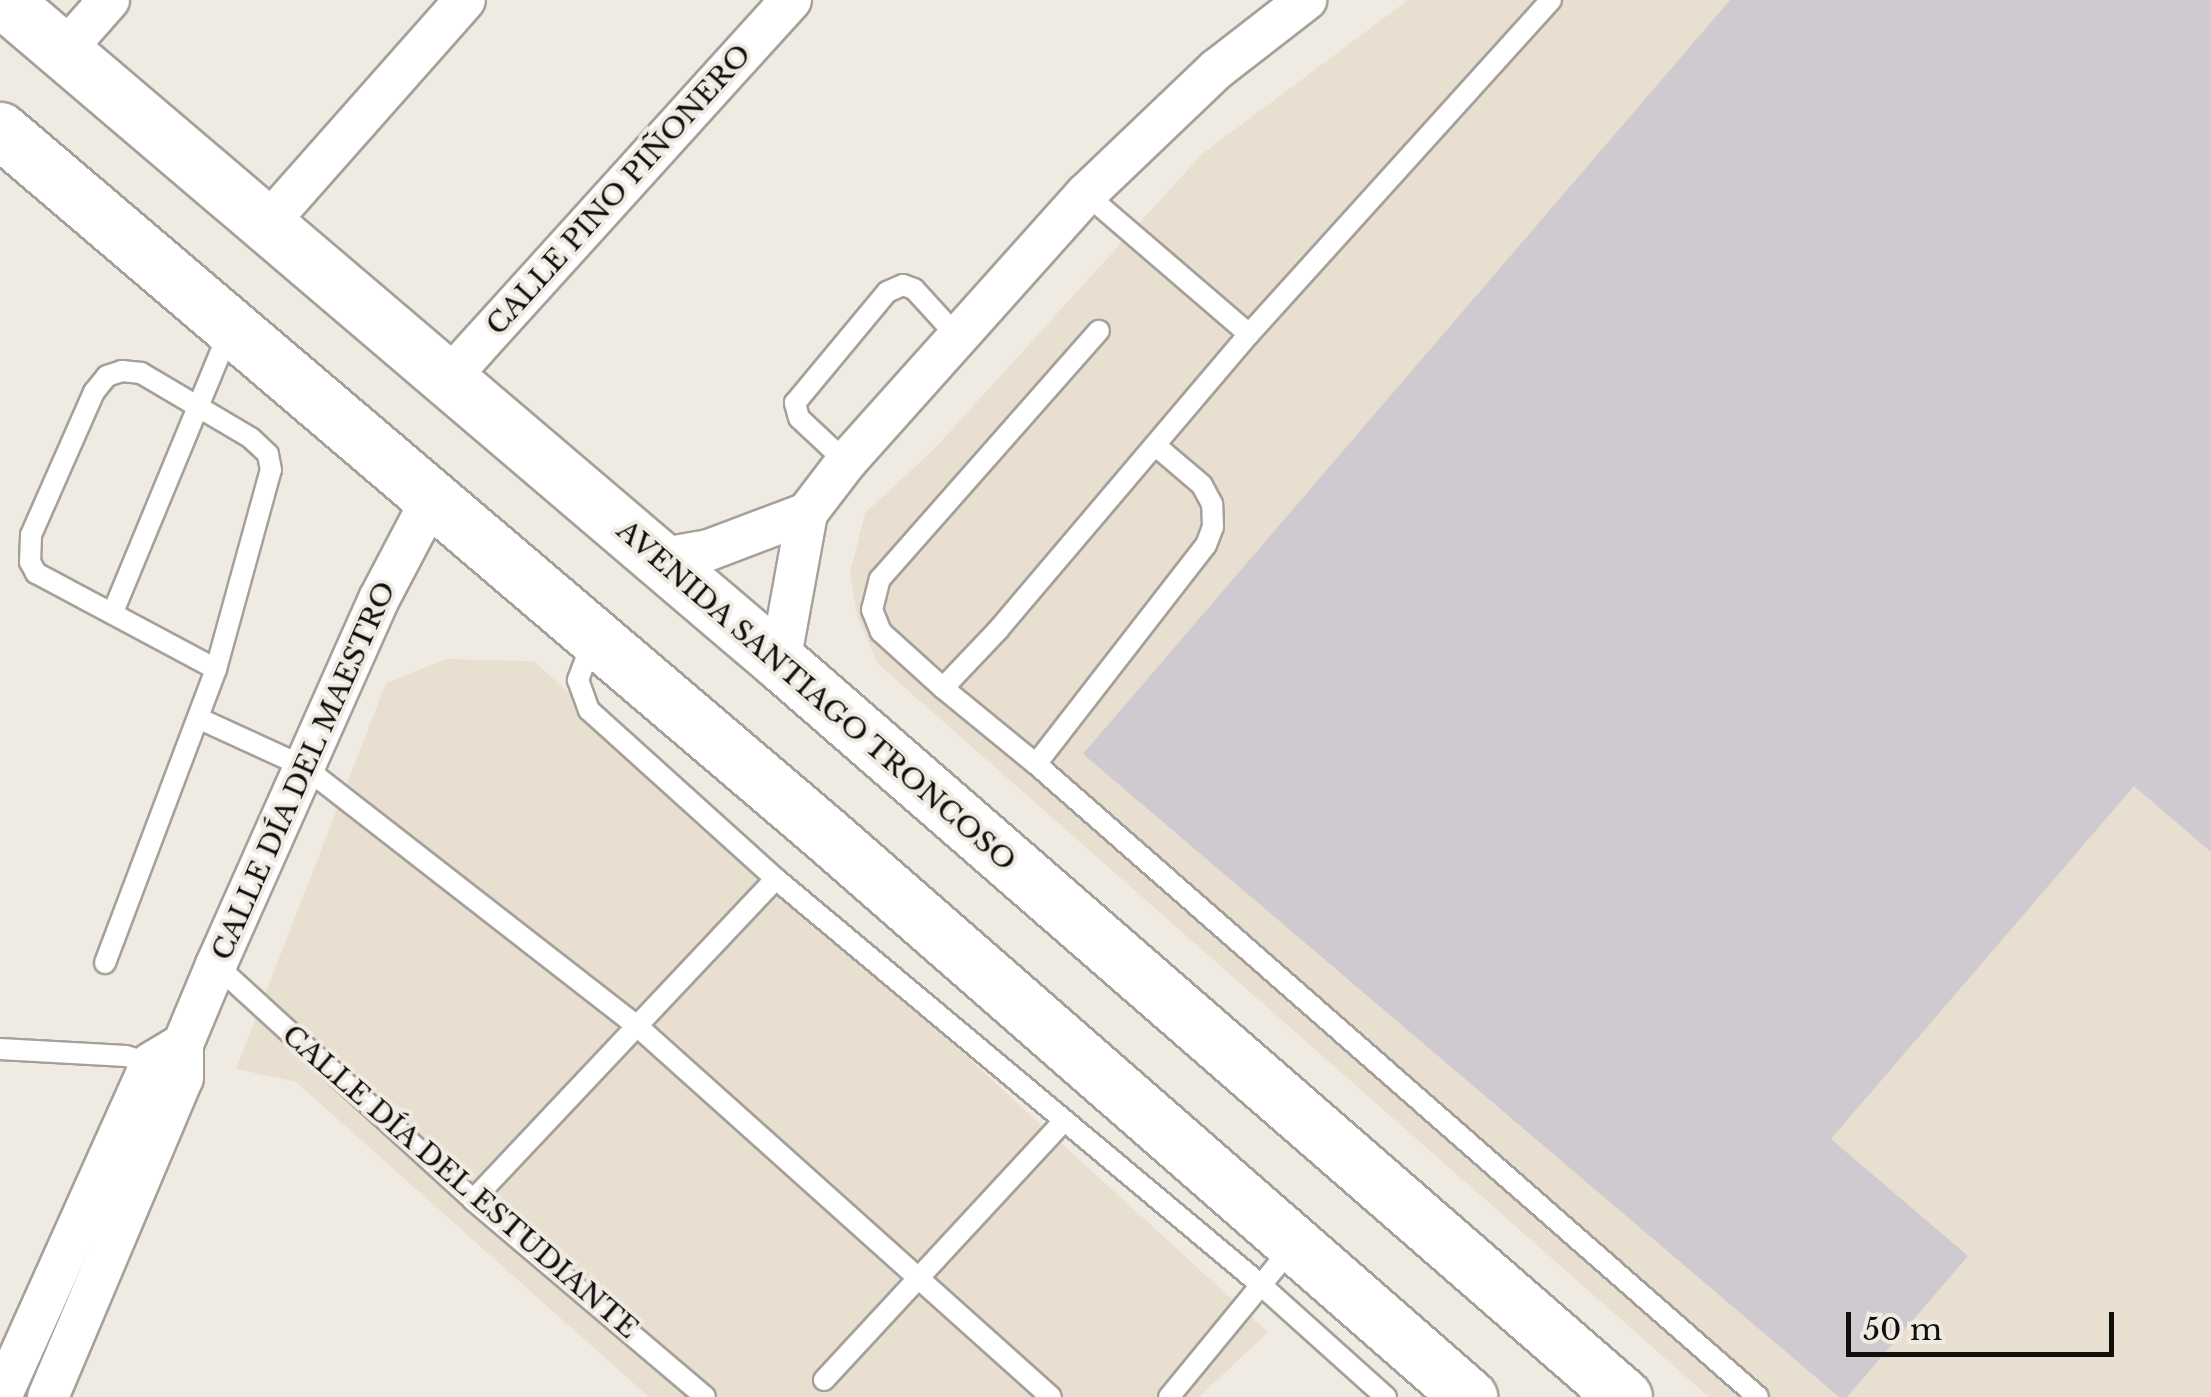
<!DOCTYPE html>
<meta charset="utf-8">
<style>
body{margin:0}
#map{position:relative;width:2211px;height:1397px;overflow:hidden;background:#f0ebe2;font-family:"Libre Baskerville",serif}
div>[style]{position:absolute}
.built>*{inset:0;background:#e9dfd0}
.building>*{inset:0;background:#cfc9d0}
.roads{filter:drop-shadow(2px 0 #a5a099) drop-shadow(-2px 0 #a5a099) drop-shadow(0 2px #a5a099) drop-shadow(0 -2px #a5a099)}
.service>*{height:20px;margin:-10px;padding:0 10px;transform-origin:10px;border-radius:10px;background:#fff}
.minor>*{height:40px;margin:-20px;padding:0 20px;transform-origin:20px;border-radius:20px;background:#fff}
.secondary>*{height:55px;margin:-27.5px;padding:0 27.5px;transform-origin:27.5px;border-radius:27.5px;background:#fff}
span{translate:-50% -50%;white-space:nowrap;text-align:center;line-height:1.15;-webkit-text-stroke:8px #f0ebe2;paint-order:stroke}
.street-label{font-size:28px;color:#110f0c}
.scale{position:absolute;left:1846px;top:1312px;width:268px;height:45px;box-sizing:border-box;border:5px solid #110f0c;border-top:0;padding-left:12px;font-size:30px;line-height:35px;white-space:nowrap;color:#110f0c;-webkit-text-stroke:8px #f0ebe2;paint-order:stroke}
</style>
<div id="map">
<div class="built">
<i style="clip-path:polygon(1408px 0,2211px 0,2211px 1397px,1709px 1397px,878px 664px,857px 616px,850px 573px,865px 513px,934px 449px,1202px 154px)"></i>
<i style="clip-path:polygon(446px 659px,534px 661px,1268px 1332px,1199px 1397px,649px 1397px,296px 1082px,236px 1069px,386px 683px)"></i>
</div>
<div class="building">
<i style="clip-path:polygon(1730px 0,2211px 0,2211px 852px,2134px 786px,1831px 1139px,1968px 1256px,1847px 1397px,1839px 1397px,1083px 754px)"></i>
</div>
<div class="roads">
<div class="service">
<i style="left:1551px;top:0;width:450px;rotate:132.1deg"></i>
<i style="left:1249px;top:334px;width:387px;rotate:130.3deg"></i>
<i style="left:999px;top:629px;width:81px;rotate:133.5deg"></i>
<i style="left:943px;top:688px;width:120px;rotate:39.3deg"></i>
<i style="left:1036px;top:764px;width:960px;rotate:41.24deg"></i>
<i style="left:1086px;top:194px;width:215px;rotate:40.7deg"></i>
<i style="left:846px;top:462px;width:64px;rotate:-136.9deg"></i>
<i style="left:799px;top:418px;width:16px;rotate:-105deg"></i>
<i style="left:795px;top:403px;width:144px;rotate:-50.3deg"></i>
<i style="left:887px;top:292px;width:17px;rotate:-24deg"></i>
<i style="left:903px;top:285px;width:12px;rotate:20deg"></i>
<i style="left:914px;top:289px;width:62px;rotate:47.6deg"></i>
<i style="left:113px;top:612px;width:305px;rotate:-67.5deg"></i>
<i style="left:593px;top:640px;width:43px;rotate:110.6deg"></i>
<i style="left:578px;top:680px;width:32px;rotate:70deg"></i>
<i style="left:589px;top:710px;width:252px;rotate:42.1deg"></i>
<i style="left:776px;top:879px;width:633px;rotate:39.93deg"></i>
<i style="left:1261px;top:1285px;width:168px;rotate:41.9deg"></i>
<i style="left:943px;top:688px;width:84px;rotate:-137.9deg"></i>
<i style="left:881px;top:632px;width:24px;rotate:-112deg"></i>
<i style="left:872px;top:610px;width:32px;rotate:-76deg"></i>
<i style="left:880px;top:579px;width:331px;rotate:-48.6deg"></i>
<i style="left:198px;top:718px;width:115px;rotate:24.6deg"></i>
<i style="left:303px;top:766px;width:422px;rotate:37.9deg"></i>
<i style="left:636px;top:1025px;width:557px;rotate:41.87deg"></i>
<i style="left:1036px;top:764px;width:277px;rotate:-52.2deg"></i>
<i style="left:1206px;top:545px;width:19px;rotate:-69deg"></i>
<i style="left:1213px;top:527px;width:23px;rotate:-92deg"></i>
<i style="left:1212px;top:504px;width:21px;rotate:-118deg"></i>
<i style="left:1202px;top:485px;width:60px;rotate:-139.7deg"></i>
<i style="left:105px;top:963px;width:314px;rotate:-69.3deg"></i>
<i style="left:216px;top:669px;width:206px;rotate:-74.6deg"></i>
<i style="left:271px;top:470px;width:16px;rotate:-101deg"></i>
<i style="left:268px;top:454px;width:23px;rotate:-137deg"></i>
<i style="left:251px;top:438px;width:128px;rotate:-149.4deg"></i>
<i style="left:141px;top:373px;width:19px;rotate:-174deg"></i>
<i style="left:122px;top:371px;width:16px;rotate:162deg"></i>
<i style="left:107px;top:376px;width:21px;rotate:129deg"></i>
<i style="left:94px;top:392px;width:156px;rotate:113.8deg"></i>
<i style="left:31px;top:535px;width:27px;rotate:92deg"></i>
<i style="left:30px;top:562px;width:13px;rotate:61deg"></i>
<i style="left:36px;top:573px;width:204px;rotate:28.1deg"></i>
<i style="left:216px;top:965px;width:348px;rotate:42.4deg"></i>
<i style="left:473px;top:1200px;width:304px;rotate:40.3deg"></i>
<i style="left:0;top:1049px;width:126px;rotate:3.2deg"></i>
<i style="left:126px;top:1056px;width:31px;rotate:17deg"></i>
<i style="left:473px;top:1200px;width:441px;rotate:-46.7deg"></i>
<i style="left:824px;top:1380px;width:353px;rotate:-47.2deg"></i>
<i style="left:1169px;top:1397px;width:194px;rotate:-50.6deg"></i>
</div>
<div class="minor">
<i style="left:64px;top:51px;width:68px;rotate:-48.6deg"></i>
<i style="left:266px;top:225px;width:300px;rotate:-48.5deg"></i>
<i style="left:446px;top:381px;width:514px;rotate:-47.84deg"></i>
<i style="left:658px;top:559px;width:52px;rotate:-10deg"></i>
<i style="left:709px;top:550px;width:105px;rotate:-20.7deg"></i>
<i style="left:780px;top:662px;width:151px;rotate:-79.7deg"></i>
<i style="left:807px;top:513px;width:64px;rotate:-52.6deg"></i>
<i style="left:846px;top:462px;width:360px;rotate:-48.2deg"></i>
<i style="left:1086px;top:194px;width:181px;rotate:-43.7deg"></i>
<i style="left:1217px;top:69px;width:113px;rotate:-37.8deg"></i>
<i style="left:1px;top:1397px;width:366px;rotate:-65.8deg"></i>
<i style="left:151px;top:1063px;width:37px;rotate:-31deg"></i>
<i style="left:48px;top:1397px;width:346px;rotate:-67.1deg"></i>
<i style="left:183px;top:1078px;width:34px;rotate:-90deg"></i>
<i style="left:183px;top:1044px;width:86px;rotate:-67.3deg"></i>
<i style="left:216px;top:965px;width:401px;rotate:-66deg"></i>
<i style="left:379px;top:599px;width:112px;rotate:-62.3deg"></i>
</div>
<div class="secondary">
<i style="left:3px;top:0;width:1021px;rotate:40.43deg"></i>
<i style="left:780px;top:662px;width:1119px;rotate:41.05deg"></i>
<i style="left:0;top:130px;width:1080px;rotate:40.46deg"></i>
<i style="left:822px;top:831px;width:860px;rotate:41.18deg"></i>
</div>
</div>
<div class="street-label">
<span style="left:619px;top:190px;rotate:-48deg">CALLE PINO PIÑONERO</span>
<span style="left:816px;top:696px;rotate:41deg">AVENIDA SANTIAGO TRONCOSO</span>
<span style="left:304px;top:771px;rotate:-66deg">CALLE DÍA DEL MAESTRO</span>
<span style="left:460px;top:1182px;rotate:41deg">CALLE DÍA DEL ESTUDIANTE</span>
</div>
<div class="scale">50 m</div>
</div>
